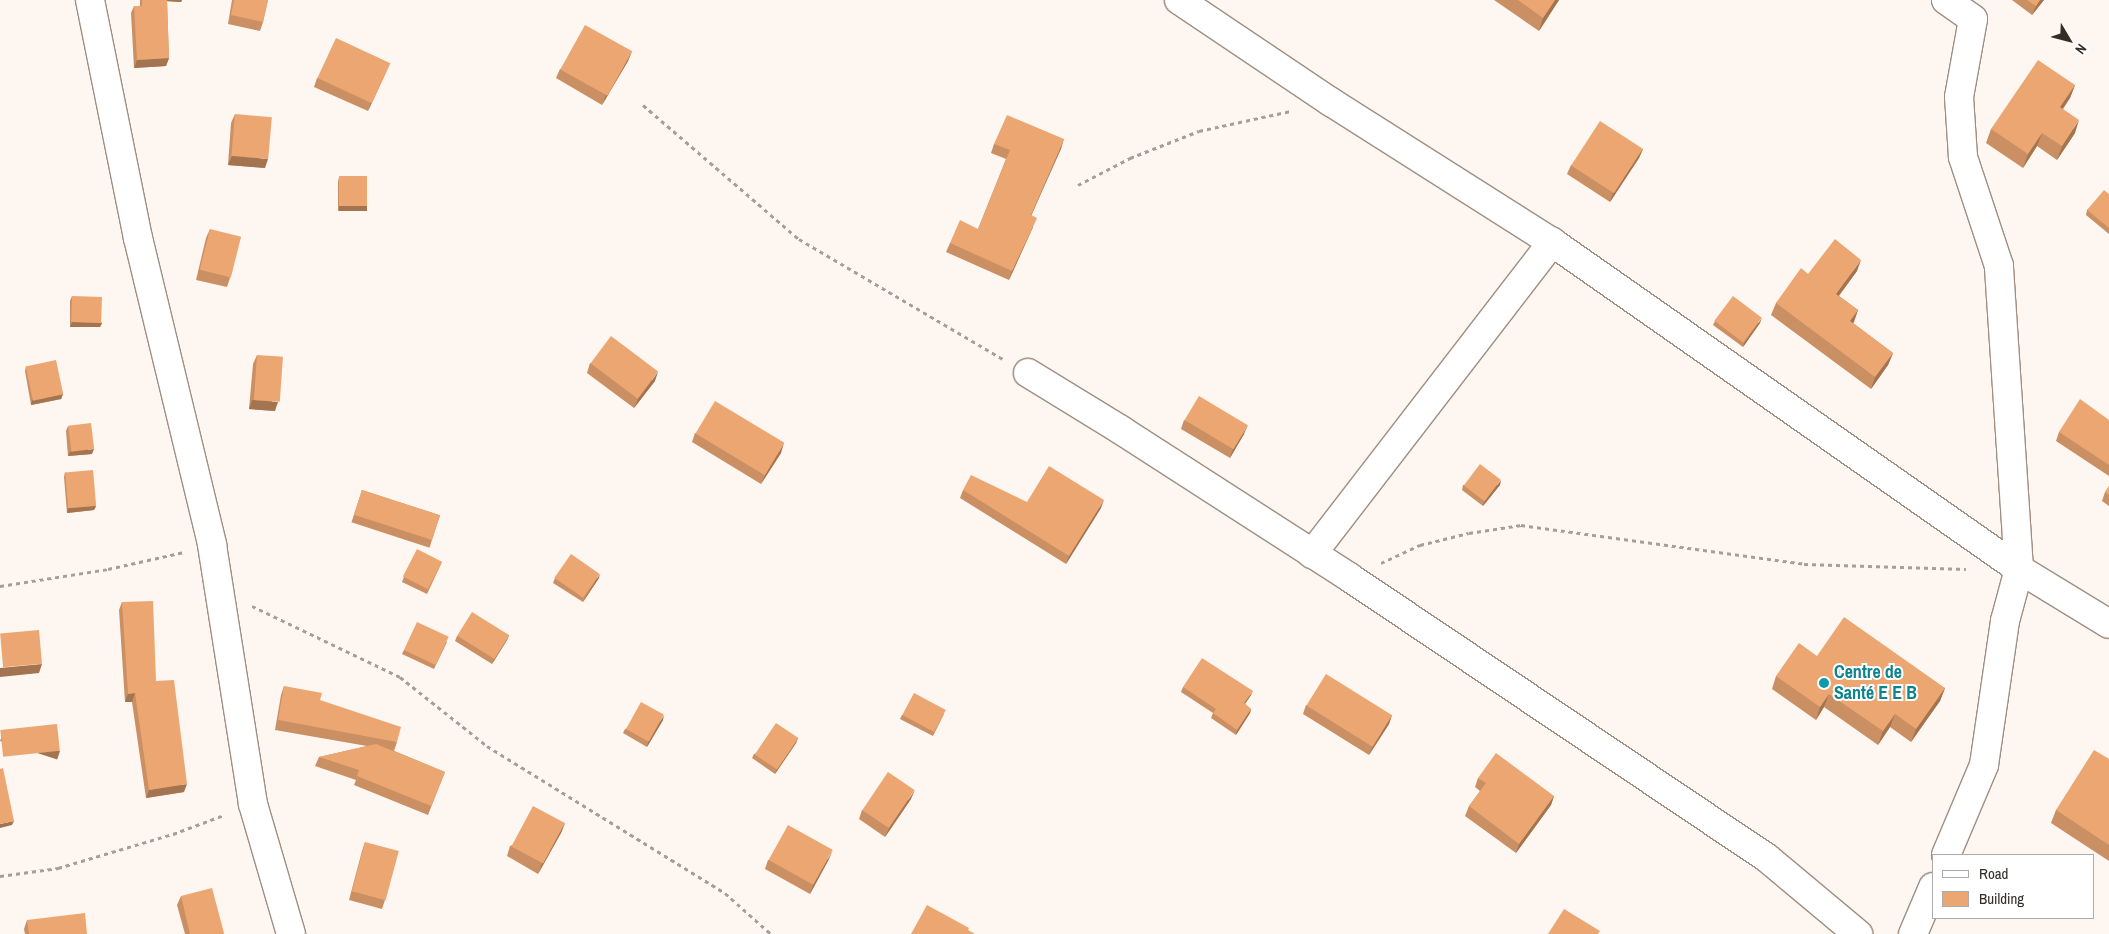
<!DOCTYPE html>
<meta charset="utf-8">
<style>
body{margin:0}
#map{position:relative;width:2109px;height:934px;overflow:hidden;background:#fef6f1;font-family:"Archivo Narrow",sans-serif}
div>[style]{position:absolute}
.path>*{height:3px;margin-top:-1.5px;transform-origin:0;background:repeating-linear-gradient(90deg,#a69e99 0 4px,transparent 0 8px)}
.roads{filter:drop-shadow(1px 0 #9f8e81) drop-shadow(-1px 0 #9f8e81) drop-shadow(0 1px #9f8e81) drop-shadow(0 -1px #9f8e81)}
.street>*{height:28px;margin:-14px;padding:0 14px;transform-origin:14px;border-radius:14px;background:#fff}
.wall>*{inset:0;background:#ca8f62;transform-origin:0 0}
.shaded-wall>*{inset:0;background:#a47450;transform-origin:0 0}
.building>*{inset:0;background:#eba672;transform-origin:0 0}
.dots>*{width:14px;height:14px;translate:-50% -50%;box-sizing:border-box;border:2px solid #fff;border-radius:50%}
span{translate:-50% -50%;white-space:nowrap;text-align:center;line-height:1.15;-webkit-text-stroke:4px #fff;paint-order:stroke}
.culture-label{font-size:18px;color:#0d838f;font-weight:700}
.left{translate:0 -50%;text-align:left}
.legend{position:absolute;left:1932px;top:854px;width:162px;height:65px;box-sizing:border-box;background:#fff;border:1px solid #adaba9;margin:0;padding:6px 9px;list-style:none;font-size:15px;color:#332c27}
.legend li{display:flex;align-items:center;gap:10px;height:25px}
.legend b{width:25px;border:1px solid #adaba9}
.north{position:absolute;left:2044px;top:15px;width:50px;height:50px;-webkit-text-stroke:4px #fff;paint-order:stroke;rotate:127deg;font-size:14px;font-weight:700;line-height:20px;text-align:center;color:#332c27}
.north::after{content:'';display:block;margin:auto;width:18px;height:22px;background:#332c27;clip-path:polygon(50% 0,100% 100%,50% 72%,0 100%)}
</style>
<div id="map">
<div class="path">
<i style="left:643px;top:105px;width:206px;rotate:40.7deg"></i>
<i style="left:799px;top:239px;width:237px;rotate:30.5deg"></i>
<i style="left:1078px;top:185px;width:59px;rotate:-27.4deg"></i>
<i style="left:1130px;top:158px;width:74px;rotate:-21.4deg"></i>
<i style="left:1199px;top:131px;width:94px;rotate:-12.3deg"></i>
<i style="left:1381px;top:563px;width:43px;rotate:-24.8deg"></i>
<i style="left:1420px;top:545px;width:50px;rotate:-13.8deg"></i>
<i style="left:1469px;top:533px;width:53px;rotate:-8.7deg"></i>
<i style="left:1521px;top:525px;width:286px;rotate:7.8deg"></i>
<i style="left:1804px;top:564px;width:162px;rotate:1.8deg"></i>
<i style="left:0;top:586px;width:109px;rotate:-8.9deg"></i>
<i style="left:108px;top:569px;width:78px;rotate:-12.6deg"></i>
<i style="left:252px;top:606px;width:164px;rotate:25.6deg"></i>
<i style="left:400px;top:677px;width:111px;rotate:38.4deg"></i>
<i style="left:487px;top:746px;width:280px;rotate:31.7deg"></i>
<i style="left:725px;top:893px;width:62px;rotate:41.7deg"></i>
<i style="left:0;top:876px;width:59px;rotate:-7.9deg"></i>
<i style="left:58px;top:868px;width:120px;rotate:-16.5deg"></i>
<i style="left:173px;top:834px;width:54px;rotate:-20.4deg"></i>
</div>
<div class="roads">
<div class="street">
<i style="left:90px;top:0;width:243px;rotate:78.6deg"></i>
<i style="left:138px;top:238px;width:316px;rotate:76.4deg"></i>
<i style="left:212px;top:545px;width:262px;rotate:81deg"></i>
<i style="left:253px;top:804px;width:135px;rotate:73.7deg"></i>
<i style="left:1179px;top:0;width:183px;rotate:33.9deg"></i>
<i style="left:1331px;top:102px;width:262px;rotate:32.4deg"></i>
<i style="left:1552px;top:242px;width:570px;rotate:35deg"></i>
<i style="left:2019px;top:569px;width:105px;rotate:31.4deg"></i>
<i style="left:1028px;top:373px;width:109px;rotate:31.5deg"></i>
<i style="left:1121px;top:430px;width:271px;rotate:32.8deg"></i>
<i style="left:1349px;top:577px;width:504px;rotate:33.91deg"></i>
<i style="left:1767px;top:858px;width:119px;rotate:39.9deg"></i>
<i style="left:1312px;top:554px;width:394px;rotate:-52.4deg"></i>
<i style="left:1946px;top:855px;width:98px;rotate:-67.1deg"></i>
<i style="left:1984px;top:765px;width:146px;rotate:-81.7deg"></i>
<i style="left:2005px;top:621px;width:54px;rotate:-74.9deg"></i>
<i style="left:2019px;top:569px;width:304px;rotate:-93.8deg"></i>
<i style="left:1999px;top:266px;width:115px;rotate:-108.3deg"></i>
<i style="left:1963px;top:157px;width:60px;rotate:-93.8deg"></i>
<i style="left:1959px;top:97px;width:79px;rotate:-79.8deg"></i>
<i style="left:1973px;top:19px;width:33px;rotate:-145deg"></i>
<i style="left:1913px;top:934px;width:51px;rotate:-66.9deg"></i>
</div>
</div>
<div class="wall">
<i style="clip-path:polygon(140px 0,182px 0,181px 2px,167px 1px,169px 58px,166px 66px,134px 68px,131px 13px,134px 6px,140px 6px)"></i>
<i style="clip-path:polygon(232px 0,268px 0,263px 22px,260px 31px,228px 24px)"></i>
<i style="clip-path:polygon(1494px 0,1559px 0,1539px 31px)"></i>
<i style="clip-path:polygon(2012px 0,2044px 0,2032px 15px)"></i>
<i style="clip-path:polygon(632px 51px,628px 61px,602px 105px,556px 78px,560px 69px)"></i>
<i style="clip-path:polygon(386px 72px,368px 111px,314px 87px,317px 78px)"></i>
<i style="clip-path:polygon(2075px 85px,2070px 98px,2063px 109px,2075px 133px,2057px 160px,2037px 146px,2023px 168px,1986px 143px,1991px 129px)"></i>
<i style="clip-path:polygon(235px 114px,265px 168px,228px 165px,231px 123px)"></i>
<i style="clip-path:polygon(1064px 139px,1031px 216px,1033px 227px,1009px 280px,946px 252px,950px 243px,978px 229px,1006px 159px,991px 153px,994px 144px)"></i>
<i style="clip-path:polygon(1643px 149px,1639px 158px,1610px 202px,1567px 174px,1571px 165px)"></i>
<i style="clip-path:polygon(339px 177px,367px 206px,365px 211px,338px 211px,338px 182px)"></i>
<i style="clip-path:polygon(2109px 194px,2109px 234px,2086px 215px,2087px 210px)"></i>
<i style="clip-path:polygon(210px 229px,230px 278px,227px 287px,196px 280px,206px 238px)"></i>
<i style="clip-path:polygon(1857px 271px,1839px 296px,1858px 310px,1853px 323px,1893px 353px,1888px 365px,1871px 389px,1771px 315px,1776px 303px,1808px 274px)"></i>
<i style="clip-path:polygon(72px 296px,102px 323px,100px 327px,70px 327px,70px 301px)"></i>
<i style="clip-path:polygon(1715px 321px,1760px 323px,1743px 347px,1713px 325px)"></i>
<i style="clip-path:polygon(257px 355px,275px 411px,249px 409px,253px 364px)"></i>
<i style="clip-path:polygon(590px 363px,655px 381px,634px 408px,587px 373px)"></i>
<i style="clip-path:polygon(26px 366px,63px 394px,61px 399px,31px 405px,25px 371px)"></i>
<i style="clip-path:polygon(1184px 420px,1244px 434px,1230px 458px,1181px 429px)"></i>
<i style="clip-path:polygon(2109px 420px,2109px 476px,2056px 441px,2059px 432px)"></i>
<i style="clip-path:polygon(68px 426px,92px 454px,68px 456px,66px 431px)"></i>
<i style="clip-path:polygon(695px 433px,781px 453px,761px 484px,692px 442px)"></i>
<i style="clip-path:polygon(65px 472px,96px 506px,94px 510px,67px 513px,64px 477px)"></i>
<i style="clip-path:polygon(1463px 485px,1500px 485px,1483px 506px,1462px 490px)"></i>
<i style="clip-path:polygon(2109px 486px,2109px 506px,2102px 501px,2105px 492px)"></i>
<i style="left:362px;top:490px;width:82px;height:34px;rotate:18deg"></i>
<i style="clip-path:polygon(963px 490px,1027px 502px,1101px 508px,1066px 564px,960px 498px)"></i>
<i style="clip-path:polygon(442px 562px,427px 594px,402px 582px,404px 577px)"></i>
<i style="clip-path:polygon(555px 578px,599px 578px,583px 602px,553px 583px)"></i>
<i style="clip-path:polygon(122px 602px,156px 681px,184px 792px,146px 798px,132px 702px,125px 702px,119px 610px)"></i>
<i style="clip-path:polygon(509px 635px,507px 640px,492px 664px,455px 641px,457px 636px)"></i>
<i style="clip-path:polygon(447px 642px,434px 669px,402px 654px,404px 650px)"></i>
<i style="clip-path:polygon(1817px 656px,1945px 688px,1940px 701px,1911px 742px,1890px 727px,1878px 745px,1824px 707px,1816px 720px,1772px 689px,1776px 676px)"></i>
<i style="clip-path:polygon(284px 686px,397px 742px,394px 751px,392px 750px,445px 772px,428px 815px,354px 785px,356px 780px,315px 766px,319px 757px,367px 746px,275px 730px,281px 695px)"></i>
<i style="clip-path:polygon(1183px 687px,1251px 695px,1245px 704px,1251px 709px,1250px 713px,1236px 735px,1211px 718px,1213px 713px,1181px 692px)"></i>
<i style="clip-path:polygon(1306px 705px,1392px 715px,1389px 724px,1369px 755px,1303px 714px)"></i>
<i style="clip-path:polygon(944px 714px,933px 736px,900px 719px,902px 715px)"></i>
<i style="clip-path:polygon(663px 720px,647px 747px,623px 733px,625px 729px)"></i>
<i style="clip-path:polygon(798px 738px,796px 743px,775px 774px,752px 758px,754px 754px)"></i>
<i style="clip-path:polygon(2109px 759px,2109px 861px,2051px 823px,2056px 810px)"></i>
<i style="clip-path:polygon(1478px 778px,1554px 796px,1551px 805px,1516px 853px,1465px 816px,1469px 806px,1480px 791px,1475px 787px)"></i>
<i style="clip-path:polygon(911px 799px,885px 837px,859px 819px,862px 810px)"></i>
<i style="clip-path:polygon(565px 823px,561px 833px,538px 874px,507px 856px,510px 846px)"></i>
<i style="clip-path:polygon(365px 842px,385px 900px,382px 909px,349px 900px,362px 851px)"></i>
<i style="clip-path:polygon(829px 859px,810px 894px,765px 869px,768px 860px)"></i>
<i style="clip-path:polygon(181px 896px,224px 933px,223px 934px,185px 934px,177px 905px)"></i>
<i style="clip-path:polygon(27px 920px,87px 934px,25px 934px,24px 929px)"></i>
</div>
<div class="shaded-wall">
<i style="clip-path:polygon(164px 0,182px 0,181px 2px,164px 1px)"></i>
<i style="clip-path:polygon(1555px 0,1559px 0,1539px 31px,1543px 18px)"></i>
<i style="clip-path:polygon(2040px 0,2044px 0,2032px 15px,2036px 6px)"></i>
<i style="clip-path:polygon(632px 51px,628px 61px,602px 105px,606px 95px)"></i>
<i style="clip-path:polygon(169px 58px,166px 66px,134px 68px,137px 60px)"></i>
<i style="clip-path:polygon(390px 63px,386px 72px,368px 111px,371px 102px)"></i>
<i style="clip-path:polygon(2075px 85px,2070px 98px,2055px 120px,2060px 107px)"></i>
<i style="clip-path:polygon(2079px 120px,2075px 133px,2057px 160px,2062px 146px)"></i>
<i style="clip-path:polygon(2042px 133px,2037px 146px,2023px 168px,2028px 154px)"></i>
<i style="clip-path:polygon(1064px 139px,1061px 149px,1027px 225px,1031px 215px)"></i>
<i style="clip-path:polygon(1643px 149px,1639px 158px,1610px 202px,1613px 193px)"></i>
<i style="clip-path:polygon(232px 156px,268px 159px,265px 168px,228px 165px)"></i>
<i style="left:339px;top:206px;width:28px;height:5px"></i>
<i style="clip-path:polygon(1037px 218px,1033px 227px,1009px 280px,1012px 271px)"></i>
<i style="clip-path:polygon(1861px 260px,1857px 271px,1831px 306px,1836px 294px)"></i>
<i style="clip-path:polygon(1858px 310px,1854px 322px,1845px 333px,1850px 321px)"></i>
<i style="clip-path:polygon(1762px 318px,1760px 323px,1743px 347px,1744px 343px)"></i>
<i style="clip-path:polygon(72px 322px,102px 323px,100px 327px,70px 327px)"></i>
<i style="clip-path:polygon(1893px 353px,1888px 365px,1871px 389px,1875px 377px)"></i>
<i style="clip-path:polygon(658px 372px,655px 381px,634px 408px,638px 399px)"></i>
<i style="clip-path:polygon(63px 394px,61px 399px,31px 405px,32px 400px)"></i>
<i style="clip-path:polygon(252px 400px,278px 402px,275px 411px,249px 409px)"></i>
<i style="clip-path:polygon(1248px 425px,1244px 434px,1230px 458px,1233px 449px)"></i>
<i style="clip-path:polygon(784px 443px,781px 453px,761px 484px,765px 475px)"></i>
<i style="clip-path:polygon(94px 449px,92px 454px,68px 456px,70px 452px)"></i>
<i style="clip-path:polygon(1501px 480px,1500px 485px,1483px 506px,1484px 502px)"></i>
<i style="clip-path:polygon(1104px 500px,1101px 508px,1066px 564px,1069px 556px)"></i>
<i style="clip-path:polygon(96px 506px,94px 510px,67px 513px,68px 508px)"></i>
<i style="clip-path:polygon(600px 574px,599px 578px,583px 602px,585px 598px)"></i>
<i style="clip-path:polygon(509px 635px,507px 640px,492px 664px,494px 659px)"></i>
<i style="clip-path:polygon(42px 664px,39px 673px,0 677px,0 668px)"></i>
<i style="clip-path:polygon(1945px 688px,1940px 701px,1911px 742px,1916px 729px)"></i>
<i style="clip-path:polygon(1253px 691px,1251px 695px,1242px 708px,1244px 703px)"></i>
<i style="clip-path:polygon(135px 693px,132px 702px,125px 702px,128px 694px)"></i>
<i style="clip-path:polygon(1829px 694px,1824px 707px,1816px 720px,1820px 707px)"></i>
<i style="clip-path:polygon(1251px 709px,1250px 713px,1236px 735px,1237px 730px)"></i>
<i style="clip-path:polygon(1895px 714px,1890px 727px,1878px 745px,1883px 731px)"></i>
<i style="clip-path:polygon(664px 715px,663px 720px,647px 747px,648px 742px)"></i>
<i style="clip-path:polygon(1392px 715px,1389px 724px,1369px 755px,1373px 746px)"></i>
<i style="clip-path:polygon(798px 738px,796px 743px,775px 774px,777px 769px)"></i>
<i style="left:60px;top:751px;width:9px;height:60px;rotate:108deg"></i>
<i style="clip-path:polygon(187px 784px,184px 792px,146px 798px,149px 790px)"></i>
<i style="clip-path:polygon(915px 790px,911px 799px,885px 837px,889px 828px)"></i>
<i style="clip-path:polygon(1554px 796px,1551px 805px,1516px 853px,1519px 844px)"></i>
<i style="clip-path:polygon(14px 821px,12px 825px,0 828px,0 824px)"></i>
<i style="clip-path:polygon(565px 823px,561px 833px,538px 874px,542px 864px)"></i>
<i style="clip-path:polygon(833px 850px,829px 859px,810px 894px,813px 885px)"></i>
</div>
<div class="building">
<i style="clip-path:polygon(142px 0,167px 0,169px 58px,137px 60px,134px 6px,142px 6px)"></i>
<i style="clip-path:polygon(234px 0,268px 0,263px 22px,231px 15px)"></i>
<i style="clip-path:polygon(1518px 0,1555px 0,1543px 18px)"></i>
<i style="clip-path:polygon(2027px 0,2040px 0,2036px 6px)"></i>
<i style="left:585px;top:25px;width:54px;height:51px;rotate:29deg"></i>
<i style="left:336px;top:38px;width:60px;height:44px;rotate:25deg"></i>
<i style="clip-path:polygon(2038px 60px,2075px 85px,2060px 107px,2079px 120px,2062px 146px,2042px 133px,2028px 154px,1991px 129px)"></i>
<i style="left:235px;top:114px;width:37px;height:42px;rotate:5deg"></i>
<i style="clip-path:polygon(1007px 115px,1064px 139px,1031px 215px,1037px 218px,1012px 271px,950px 243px,960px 220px,978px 229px,1010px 150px,994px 144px)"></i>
<i style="left:1600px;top:121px;width:51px;height:53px;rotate:33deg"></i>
<i style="left:367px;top:176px;width:30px;height:28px;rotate:90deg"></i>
<i style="clip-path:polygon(2104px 190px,2109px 194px,2109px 228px,2087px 210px)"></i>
<i style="left:210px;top:229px;width:32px;height:42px;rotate:14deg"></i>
<i style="clip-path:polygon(1835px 239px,1861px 260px,1836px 294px,1858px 310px,1850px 321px,1893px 353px,1875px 377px,1776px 303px,1801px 268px,1808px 274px)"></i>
<i style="left:72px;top:296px;width:30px;height:26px;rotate:2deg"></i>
<i style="left:1733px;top:296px;width:36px;height:31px;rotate:37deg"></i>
<i style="left:611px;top:336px;width:59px;height:34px;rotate:37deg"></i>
<i style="left:257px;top:355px;width:26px;height:45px;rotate:4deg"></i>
<i style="left:56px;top:360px;width:35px;height:31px;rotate:78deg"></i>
<i style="left:1199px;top:396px;width:57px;height:28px;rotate:31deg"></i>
<i style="clip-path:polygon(2080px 399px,2109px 420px,2109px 465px,2059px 432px)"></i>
<i style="left:715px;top:401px;width:81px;height:38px;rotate:31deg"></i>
<i style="left:91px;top:423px;width:26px;height:23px;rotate:83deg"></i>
<i style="left:1480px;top:464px;width:26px;height:27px;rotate:37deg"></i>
<i style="clip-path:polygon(1049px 466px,1104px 500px,1069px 556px,963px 490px,971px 475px,1027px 502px)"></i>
<i style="left:93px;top:470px;width:36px;height:28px;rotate:85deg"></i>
<i style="clip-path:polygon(2109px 486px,2109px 495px,2105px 492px)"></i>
<i style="left:362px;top:490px;width:82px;height:26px;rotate:18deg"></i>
<i style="left:417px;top:549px;width:28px;height:31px;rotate:27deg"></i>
<i style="left:571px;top:554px;width:35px;height:29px;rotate:35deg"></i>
<i style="clip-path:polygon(153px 601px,156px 681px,174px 680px,187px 784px,149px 790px,135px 693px,128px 694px,122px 602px)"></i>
<i style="left:472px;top:612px;width:44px;height:28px;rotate:32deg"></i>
<i style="clip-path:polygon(1844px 617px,1945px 688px,1916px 729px,1895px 714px,1883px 731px,1829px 694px,1820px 707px,1776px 676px,1799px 643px,1817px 656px)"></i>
<i style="left:417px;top:622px;width:35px;height:31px;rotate:25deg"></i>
<i style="left:39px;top:630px;width:34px;height:39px;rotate:85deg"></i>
<i style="clip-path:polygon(1202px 658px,1253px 691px,1244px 703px,1251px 709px,1237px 730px,1213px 713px,1216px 709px,1183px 687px)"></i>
<i style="left:1326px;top:674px;width:78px;height:37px;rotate:32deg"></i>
<i style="clip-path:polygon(284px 686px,322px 693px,320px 700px,401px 727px,397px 742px,278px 720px)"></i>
<i style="left:914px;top:693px;width:36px;height:25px;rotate:28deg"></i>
<i style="left:641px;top:702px;width:26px;height:31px;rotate:29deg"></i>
<i style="left:776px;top:723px;width:27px;height:38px;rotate:34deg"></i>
<i style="left:57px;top:724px;width:27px;height:57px;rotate:84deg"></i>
<i style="clip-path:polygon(376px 744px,445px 772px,431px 806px,357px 776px,359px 770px,319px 757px)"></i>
<i style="clip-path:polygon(2094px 750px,2109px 759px,2109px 845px,2056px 810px)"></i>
<i style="clip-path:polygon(1496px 753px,1554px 796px,1519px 844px,1469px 806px,1486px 783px,1478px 778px)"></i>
<i style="clip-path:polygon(3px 768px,14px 821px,0 824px,0 769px)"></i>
<i style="left:888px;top:772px;width:32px;height:46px;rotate:34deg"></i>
<i style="left:533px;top:806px;width:36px;height:46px;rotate:28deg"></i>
<i style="left:788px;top:825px;width:51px;height:40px;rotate:29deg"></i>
<i style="left:365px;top:842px;width:35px;height:51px;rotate:15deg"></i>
<i style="clip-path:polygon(212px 888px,224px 933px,220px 934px,190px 934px,181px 896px)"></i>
<i style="clip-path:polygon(927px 905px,969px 928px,968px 930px,975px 934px,911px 934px)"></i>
<i style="clip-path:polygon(1564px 909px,1600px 931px,1598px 934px,1548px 934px)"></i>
<i style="clip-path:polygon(85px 913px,87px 934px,29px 934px,27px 920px)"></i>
</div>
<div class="dots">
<i style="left:1824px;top:683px;background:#0f9aa8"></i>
</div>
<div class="culture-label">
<span class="left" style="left:1834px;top:683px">Centre de<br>Santé E E B</span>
</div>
<ul class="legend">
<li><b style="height:6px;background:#fff"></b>Road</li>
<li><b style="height:14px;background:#eba672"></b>Building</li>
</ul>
<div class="north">N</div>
</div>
